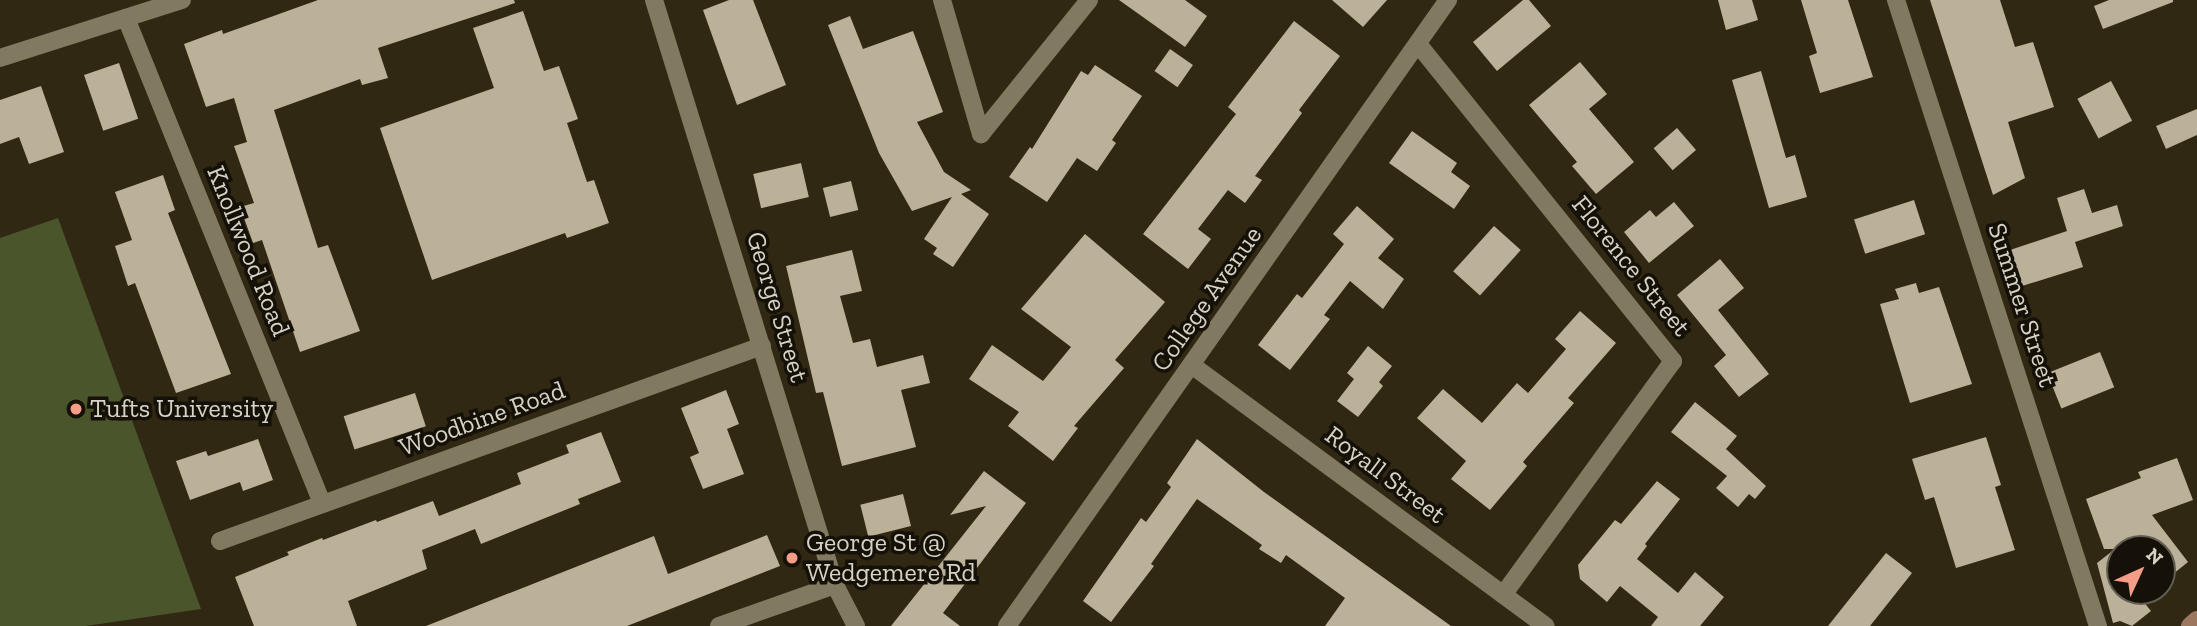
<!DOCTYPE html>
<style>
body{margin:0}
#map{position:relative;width:2197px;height:626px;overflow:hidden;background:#302813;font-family:"Zilla Slab",serif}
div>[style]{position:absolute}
.green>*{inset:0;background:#4a552c}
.building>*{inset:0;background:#bbb198;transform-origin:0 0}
.minor>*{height:18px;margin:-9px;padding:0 9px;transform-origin:9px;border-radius:9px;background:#827961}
.tertiary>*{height:18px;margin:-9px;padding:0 9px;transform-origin:9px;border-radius:9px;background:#827961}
.secondary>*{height:18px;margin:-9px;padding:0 9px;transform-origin:9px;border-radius:9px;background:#9c7860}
.dots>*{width:19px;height:19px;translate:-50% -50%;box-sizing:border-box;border:4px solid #151108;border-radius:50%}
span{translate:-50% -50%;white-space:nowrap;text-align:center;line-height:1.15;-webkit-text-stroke:7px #151108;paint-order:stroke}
.street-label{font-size:26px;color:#d7d2c6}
.poi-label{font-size:26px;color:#d7d2c6}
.left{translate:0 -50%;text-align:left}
.north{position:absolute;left:2106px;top:535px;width:70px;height:70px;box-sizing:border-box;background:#151108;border:2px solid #635e54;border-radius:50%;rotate:45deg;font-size:19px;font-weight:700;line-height:28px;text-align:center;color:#d7d2c6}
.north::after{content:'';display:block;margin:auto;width:24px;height:32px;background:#f49e87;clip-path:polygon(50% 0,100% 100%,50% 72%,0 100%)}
</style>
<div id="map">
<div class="green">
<i style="clip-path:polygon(58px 218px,201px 609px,86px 626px,0 626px,0 238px)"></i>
</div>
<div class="building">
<i style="clip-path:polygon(318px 0,514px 0,515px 3px,378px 48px,388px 78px,362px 85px,360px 79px,274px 110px,318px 248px,328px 245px,360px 331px,300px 352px,262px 240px,253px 243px,240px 207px,254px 203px,234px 146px,247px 142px,234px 98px,206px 107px,184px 44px,222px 30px,223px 34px)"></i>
<i style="clip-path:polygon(729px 0,753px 0,786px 85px,737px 105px,703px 10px)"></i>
<i style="clip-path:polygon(1119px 0,1185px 0,1207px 16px,1185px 47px)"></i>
<i style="clip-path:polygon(1332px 0,1387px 0,1363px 27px)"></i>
<i style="clip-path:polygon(1523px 0,1529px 0,1551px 26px,1497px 71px,1473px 42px)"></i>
<i style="clip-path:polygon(1718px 0,1752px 0,1758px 20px,1726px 30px)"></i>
<i style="clip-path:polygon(1801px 0,1848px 0,1873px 77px,1820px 93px,1809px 56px,1817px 53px)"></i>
<i style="clip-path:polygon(1930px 0,2000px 0,2015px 47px,2033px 42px,2054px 107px,2008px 122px,2025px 178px,1993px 195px)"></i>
<i style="clip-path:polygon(2109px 0,2173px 0,2173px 2px,2103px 29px,2094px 6px)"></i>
<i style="clip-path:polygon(523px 11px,544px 71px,559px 66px,578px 119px,567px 123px,587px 182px,594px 180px,609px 223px,567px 238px,565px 233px,432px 280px,380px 128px,494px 88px,473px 28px)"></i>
<i style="clip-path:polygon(850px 16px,863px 49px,913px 31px,943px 112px,917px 122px,944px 172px,971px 190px,961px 194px,989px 214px,953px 267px,933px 254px,937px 248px,924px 239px,952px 197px,912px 211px,879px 153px,828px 25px)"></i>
<i style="clip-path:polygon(1294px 21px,1340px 56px,1299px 110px,1302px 113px,1255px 176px,1262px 180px,1245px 203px,1228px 190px,1198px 229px,1211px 239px,1188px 269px,1143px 234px,1236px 114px,1228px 107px)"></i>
<i style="left:1170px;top:49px;width:28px;height:27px;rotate:35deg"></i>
<i style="clip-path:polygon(1580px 62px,1607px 94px,1589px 109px,1634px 162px,1596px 194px,1572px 166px,1577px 162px,1529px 105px)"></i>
<i style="left:119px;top:63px;width:59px;height:37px;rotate:71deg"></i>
<i style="clip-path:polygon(1095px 65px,1142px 96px,1112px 140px,1116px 143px,1097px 171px,1077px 158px,1047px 202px,1009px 177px,1030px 147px,1032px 149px,1081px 71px,1088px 75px)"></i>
<i style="clip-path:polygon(1761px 71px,1786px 158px,1795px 155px,1807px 197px,1769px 208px,1732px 80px)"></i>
<i style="left:2111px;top:81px;width:45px;height:38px;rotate:62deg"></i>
<i style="clip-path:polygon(41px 86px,64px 152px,29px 164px,19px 137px,0 144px,0 100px)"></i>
<i style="clip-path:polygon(2197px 109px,2197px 135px,2166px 149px,2156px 126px)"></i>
<i style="left:1677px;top:128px;width:29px;height:31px;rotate:49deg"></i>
<i style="clip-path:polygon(1412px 131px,1457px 163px,1451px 172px,1470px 186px,1454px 209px,1389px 163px)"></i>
<i style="left:801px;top:163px;width:35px;height:49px;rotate:77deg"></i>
<i style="clip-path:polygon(163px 175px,175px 210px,168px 213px,231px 374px,176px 393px,135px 283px,128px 286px,115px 246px,132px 240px,115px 192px)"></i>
<i style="left:851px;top:181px;width:30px;height:29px;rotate:76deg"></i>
<i style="clip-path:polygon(2084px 189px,2092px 213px,2117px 205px,2123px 226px,2075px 242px,2083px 267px,2019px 287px,2007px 251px,2067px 231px,2057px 198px)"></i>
<i style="left:1914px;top:200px;width:36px;height:63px;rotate:72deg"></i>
<i style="clip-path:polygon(1674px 202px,1694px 226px,1649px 263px,1624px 232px,1650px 210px,1656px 217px)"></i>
<i style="clip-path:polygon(1357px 206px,1394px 239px,1378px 258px,1404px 279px,1383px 309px,1350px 281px,1324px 315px,1330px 319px,1290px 370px,1258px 345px,1297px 294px,1302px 298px,1344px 244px,1333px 234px)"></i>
<i style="left:1494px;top:226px;width:36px;height:61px;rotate:42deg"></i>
<i style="clip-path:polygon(1085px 234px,1165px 302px,1115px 360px,1124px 368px,1074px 426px,1078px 428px,1053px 461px,1008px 426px,1019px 412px,969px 379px,992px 345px,1043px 381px,1071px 347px,1021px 309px)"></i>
<i style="clip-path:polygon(852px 250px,862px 291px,840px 296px,853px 343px,870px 339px,877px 367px,923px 355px,930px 383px,901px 390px,916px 447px,842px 466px,823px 392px,816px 393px,786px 266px)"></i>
<i style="clip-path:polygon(1720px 259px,1744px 288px,1718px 310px,1769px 374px,1739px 397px,1714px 366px,1726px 355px,1677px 295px)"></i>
<i style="clip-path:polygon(1916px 283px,1919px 293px,1939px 287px,1972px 384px,1910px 403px,1880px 304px,1899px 299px,1895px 289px)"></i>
<i style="clip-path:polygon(1580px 311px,1616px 343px,1568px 398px,1574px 403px,1523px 462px,1527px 466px,1490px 510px,1451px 479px,1466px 461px,1417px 418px,1443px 389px,1482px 423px,1517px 383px,1528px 393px,1566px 349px,1555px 339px)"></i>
<i style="clip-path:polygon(1368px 346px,1392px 366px,1379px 382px,1383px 386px,1358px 417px,1337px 401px,1354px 379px,1347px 373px)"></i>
<i style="left:2100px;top:352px;width:38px;height:57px;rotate:68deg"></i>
<i style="clip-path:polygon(726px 390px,739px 424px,727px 429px,744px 474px,703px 489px,690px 457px,699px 453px,681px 408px)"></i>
<i style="left:415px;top:393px;width:35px;height:75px;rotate:72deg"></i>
<i style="clip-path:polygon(1695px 402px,1737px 436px,1726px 449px,1766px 486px,1755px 499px,1749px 494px,1738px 507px,1716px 488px,1727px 476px,1671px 432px)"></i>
<i style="clip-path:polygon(601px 432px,621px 482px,578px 499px,580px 504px,481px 544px,475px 529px,422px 550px,427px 569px,348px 601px,357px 626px,254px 626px,235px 577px,289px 555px,287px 552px,322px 538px,323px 540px,376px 520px,377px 522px,433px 501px,439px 516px,521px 484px,517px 473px,569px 453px,566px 445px)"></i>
<i style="clip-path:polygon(1986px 437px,2001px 485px,1995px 487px,2015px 550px,1956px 568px,1934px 497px,1925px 500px,1912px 459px)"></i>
<i style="clip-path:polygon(258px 439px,273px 480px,243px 491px,240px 482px,190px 500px,176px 461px,206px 451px,208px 456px)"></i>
<i style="clip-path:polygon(1197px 439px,1264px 492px,1451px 626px,1325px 626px,1345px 598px,1286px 555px,1281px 563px,1259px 549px,1262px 545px,1197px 499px,1151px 564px,1154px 566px,1111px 622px,1083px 601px,1141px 518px,1146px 522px,1171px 487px,1167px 483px)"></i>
<i style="clip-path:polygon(2177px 458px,2193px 500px,2152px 515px,2188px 562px,2162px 583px,2162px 549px,2120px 549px,2120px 591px,2135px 591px,2151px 611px,2132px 626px,2120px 621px,2113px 623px,2097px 563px,2115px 549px,2104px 549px,2086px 499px,2141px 478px,2138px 472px)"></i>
<i style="clip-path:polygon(984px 471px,1026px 503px,943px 613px,960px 626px,891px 626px,986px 506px,950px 515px)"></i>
<i style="clip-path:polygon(1657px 481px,1680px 499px,1645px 544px,1647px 546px,1637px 559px,1678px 593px,1695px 572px,1724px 597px,1700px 626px,1651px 626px,1658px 617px,1620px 586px,1607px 602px,1580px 579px,1578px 565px,1615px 520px,1621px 524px)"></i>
<i style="left:903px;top:494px;width:33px;height:44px;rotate:76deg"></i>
<i style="clip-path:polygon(767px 535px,780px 566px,627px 626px,426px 626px,654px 536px,668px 574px)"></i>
<i style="clip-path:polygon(1886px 553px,1912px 573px,1870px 626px,1828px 626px)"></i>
</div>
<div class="minor">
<i style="left:942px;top:0;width:140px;rotate:73.8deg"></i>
<i style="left:981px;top:134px;width:172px;rotate:-51.1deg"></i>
<i style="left:126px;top:18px;width:523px;rotate:68deg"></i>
<i style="left:1418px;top:44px;width:407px;rotate:51.2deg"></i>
<i style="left:1673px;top:361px;width:289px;rotate:126deg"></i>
<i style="left:0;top:58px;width:191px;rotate:-17.7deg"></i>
<i style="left:1193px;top:366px;width:438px;rotate:36.4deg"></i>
<i style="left:220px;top:541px;width:576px;rotate:-19.79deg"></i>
<i style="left:719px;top:626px;width:123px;rotate:-19.5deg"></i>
</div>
<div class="tertiary">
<i style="left:654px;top:0;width:612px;rotate:72.81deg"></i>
<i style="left:835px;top:585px;width:46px;rotate:62.9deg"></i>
<i style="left:1896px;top:0;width:658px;rotate:72.12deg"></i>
<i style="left:1007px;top:626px;width:766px;rotate:-54.84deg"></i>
</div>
<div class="secondary">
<i style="left:2190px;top:626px;width:9px;rotate:-41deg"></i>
</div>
<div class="dots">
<i style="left:76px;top:409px;background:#f49e87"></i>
<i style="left:792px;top:558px;background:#f49e87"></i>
</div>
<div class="street-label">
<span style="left:248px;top:251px;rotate:68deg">Knollwood Road</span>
<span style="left:1631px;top:266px;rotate:51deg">Florence Street</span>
<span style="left:1207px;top:299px;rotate:-55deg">College Avenue</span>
<span style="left:2022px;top:305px;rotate:72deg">Summer Street</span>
<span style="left:777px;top:307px;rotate:73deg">George Street</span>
<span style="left:482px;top:419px;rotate:-20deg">Woodbine Road</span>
<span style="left:1385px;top:475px;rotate:37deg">Royall Street</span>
</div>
<div class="poi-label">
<span class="left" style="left:90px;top:409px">Tufts University</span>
<span class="left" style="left:806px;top:558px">George St @<br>Wedgemere Rd</span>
</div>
<div class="north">N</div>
</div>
